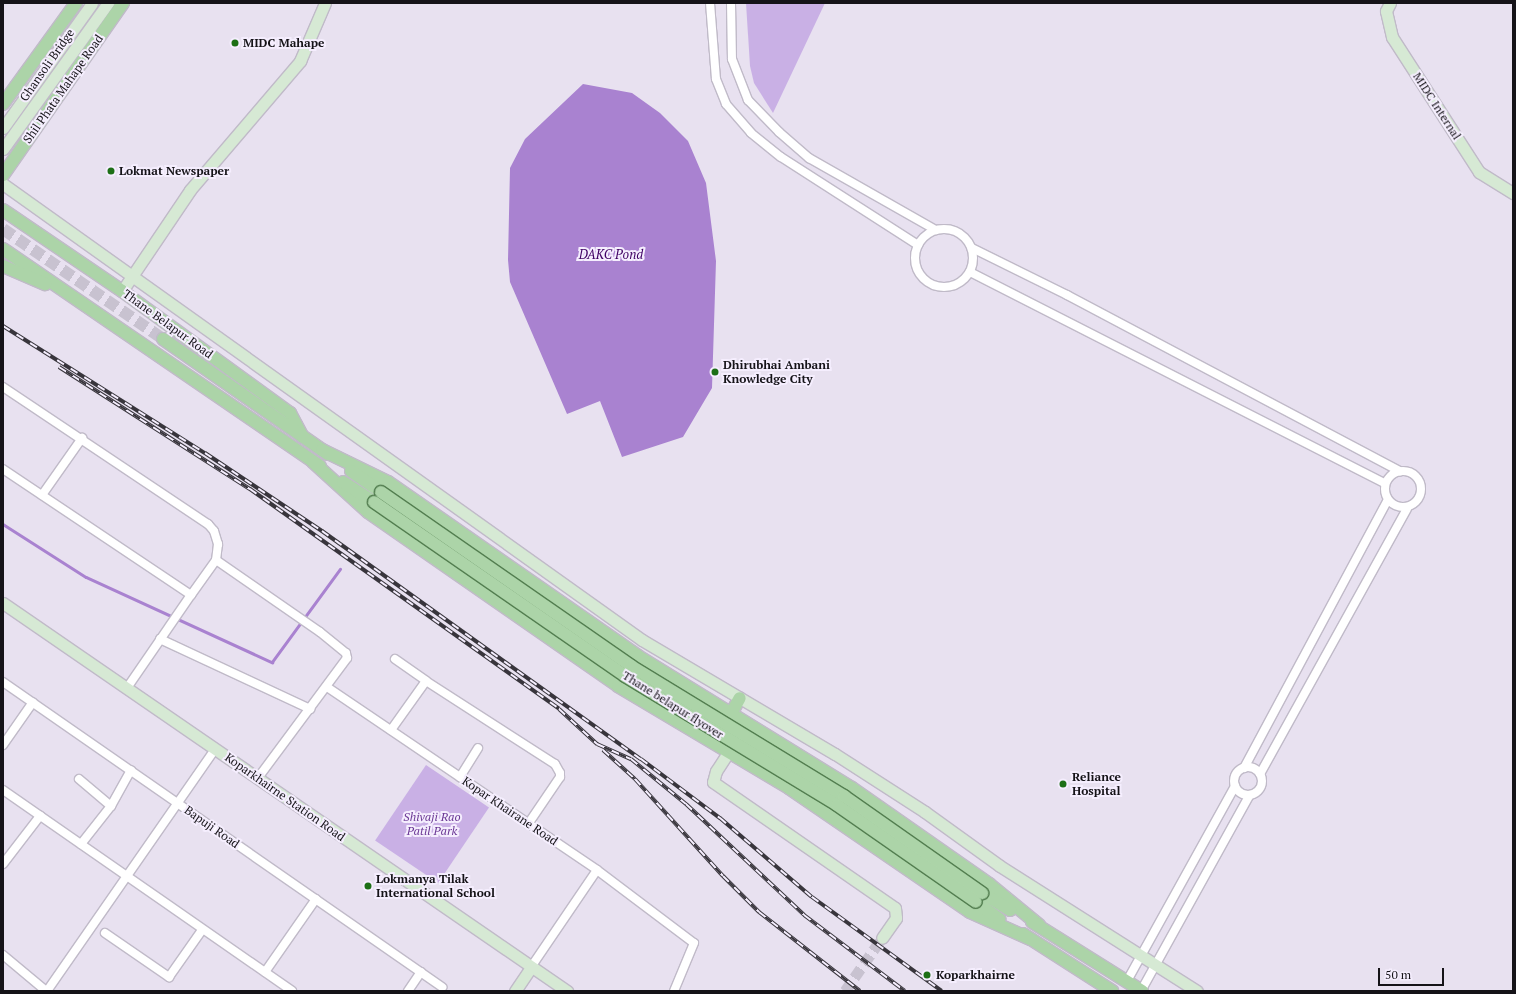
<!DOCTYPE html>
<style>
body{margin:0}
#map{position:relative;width:1516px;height:994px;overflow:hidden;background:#e8e1f0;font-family:"PT Serif",serif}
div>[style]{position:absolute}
.green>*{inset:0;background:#c9b0e5;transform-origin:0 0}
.water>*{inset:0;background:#a982d0}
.stream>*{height:2.5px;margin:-1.25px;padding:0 1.25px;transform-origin:1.25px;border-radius:1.25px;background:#a982d0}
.secondary-tunnel>*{height:11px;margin-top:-5.5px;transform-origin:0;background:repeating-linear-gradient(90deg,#c8c2d0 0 11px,transparent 0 16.5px)}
.primary-tunnel>*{height:12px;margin-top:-6px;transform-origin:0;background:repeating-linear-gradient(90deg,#c8c2d0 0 12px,transparent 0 18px)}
.roads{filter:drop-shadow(1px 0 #c0bac8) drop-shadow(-1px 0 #c0bac8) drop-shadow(0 1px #c0bac8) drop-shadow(0 -1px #c0bac8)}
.street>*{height:8px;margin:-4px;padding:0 4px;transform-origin:4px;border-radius:4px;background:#fff}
.street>.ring{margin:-4px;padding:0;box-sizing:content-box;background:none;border:8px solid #fff;border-radius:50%}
.secondary>*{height:11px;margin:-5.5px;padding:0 5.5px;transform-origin:5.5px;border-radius:5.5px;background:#d6e9d4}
.primary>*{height:12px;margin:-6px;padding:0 6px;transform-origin:6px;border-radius:6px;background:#acd4a8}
.rail>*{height:4px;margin-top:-2px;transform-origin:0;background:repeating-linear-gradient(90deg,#f5eefe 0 8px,#38353c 0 16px);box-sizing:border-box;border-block:1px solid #38353c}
.bridges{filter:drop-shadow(1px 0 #537e50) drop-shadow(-1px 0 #537e50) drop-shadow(0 1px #537e50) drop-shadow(0 -1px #537e50)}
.primary-bridge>*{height:12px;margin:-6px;padding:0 6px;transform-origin:6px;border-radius:6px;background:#acd4a8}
.dots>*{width:11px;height:11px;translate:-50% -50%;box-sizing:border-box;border:2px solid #f5eefe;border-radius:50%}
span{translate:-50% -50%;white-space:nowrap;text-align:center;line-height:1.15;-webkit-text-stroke:4px #f5eefe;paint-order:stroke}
.poi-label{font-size:12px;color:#151318;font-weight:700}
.left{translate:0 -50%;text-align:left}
.street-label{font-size:12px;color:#151318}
.park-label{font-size:12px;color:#6b3895;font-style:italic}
.water-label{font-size:13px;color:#3f0064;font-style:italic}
.frame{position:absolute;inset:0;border:4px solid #151318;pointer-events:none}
.scale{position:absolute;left:1378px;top:968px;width:66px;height:18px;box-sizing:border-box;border:2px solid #151318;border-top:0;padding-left:5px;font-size:12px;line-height:14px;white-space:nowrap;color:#151318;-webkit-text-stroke:3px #f5eefe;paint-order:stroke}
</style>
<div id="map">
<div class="green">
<i style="clip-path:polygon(746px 3px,825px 3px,773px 113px,754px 83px,750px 66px)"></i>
<i style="left:426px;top:765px;width:76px;height:91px;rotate:34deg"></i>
</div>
<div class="water">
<i style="clip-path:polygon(583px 84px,632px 93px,660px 113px,688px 141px,706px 183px,716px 261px,712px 388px,683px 437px,622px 457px,600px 401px,567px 414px,510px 282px,508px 260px,510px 168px,525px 139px)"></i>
</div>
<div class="stream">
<i style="left:3px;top:524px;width:98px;rotate:32.6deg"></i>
<i style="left:86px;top:577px;width:205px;rotate:24.6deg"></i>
<i style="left:272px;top:662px;width:115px;rotate:-53.8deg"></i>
</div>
<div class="secondary-tunnel">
<i style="left:845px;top:991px;width:65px;rotate:-55.1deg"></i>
</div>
<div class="primary-tunnel">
<i style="left:3px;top:229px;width:194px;rotate:34.5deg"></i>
</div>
<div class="roads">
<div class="street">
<i style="left:710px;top:3px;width:76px;rotate:85.5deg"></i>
<i style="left:716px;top:79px;width:27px;rotate:68deg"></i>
<i style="left:726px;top:104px;width:38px;rotate:49deg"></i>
<i style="left:751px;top:133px;width:38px;rotate:39deg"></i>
<i style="left:781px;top:157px;width:163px;rotate:32.7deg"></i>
<i style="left:731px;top:3px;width:56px;rotate:89deg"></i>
<i style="left:732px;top:59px;width:44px;rotate:68.7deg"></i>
<i style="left:748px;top:100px;width:45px;rotate:45.9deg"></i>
<i style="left:779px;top:132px;width:40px;rotate:41deg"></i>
<i style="left:809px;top:158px;width:146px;rotate:29.6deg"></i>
<i class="ring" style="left:915px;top:229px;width:50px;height:50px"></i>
<i style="left:972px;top:248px;width:106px;rotate:26.3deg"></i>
<i style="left:1067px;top:295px;width:377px;rotate:27.9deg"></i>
<i style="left:970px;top:272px;width:466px;rotate:27deg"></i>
<i style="left:3px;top:387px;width:247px;rotate:33.8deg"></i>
<i style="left:208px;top:524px;width:9px;rotate:49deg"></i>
<i style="left:214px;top:531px;width:14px;rotate:73deg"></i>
<i style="left:218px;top:544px;width:16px;rotate:97deg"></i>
<i style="left:216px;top:560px;width:43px;rotate:125.5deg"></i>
<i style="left:191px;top:595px;width:226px;rotate:-146.2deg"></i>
<i class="ring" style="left:1385px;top:471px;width:28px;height:28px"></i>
<i style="left:42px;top:495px;width:70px;rotate:-54.9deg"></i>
<i style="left:216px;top:560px;width:126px;rotate:34.7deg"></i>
<i style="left:320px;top:632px;width:33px;rotate:39deg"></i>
<i style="left:346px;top:653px;width:5px;rotate:79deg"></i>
<i style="left:347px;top:658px;width:149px;rotate:126.6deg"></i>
<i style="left:160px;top:639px;width:166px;rotate:25deg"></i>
<i style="left:395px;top:659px;width:38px;rotate:35deg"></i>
<i style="left:3px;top:682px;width:535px;rotate:34.79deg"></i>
<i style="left:327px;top:687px;width:326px;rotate:34.1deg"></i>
<i style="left:597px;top:870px;width:117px;rotate:124.2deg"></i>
<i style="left:127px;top:688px;width:113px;rotate:-55.5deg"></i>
<i style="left:391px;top:730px;width:60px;rotate:-54.5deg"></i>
<i style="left:426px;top:681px;width:153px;rotate:32.8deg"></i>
<i style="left:555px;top:764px;width:10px;rotate:61deg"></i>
<i style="left:560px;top:773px;width:4px;rotate:90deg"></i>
<i style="left:560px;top:777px;width:57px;rotate:124.2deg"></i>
<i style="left:3px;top:745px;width:52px;rotate:-55.1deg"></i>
<i class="ring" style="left:1234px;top:767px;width:20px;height:20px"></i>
<i style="left:1244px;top:768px;width:304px;rotate:-61.8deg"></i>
<i style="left:1260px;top:774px;width:303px;rotate:-61deg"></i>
<i style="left:460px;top:777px;width:34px;rotate:-58deg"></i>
<i style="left:79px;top:779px;width:42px;rotate:40.2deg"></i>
<i style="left:3px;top:790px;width:352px;rotate:34.8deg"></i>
<i style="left:81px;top:844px;width:48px;rotate:-51.7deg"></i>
<i style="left:111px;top:806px;width:41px;rotate:-60.9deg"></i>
<i style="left:3px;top:864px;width:61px;rotate:-52.4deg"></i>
<i style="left:597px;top:870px;width:121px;rotate:37deg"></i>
<i style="left:694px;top:943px;width:52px;rotate:112.6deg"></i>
<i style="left:105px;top:933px;width:78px;rotate:34.5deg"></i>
<i style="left:169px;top:977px;width:57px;rotate:-54.9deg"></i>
<i style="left:3px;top:955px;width:56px;rotate:39.9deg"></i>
<i style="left:265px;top:972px;width:89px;rotate:-55.1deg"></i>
<i style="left:1127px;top:981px;width:223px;rotate:-61deg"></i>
<i style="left:47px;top:991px;width:295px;rotate:-55.2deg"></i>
<i style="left:408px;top:991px;width:23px;rotate:-56deg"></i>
<i style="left:1141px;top:991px;width:223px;rotate:-61deg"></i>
</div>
<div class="secondary">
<i style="left:1390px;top:3px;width:9px;rotate:117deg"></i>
<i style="left:1386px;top:11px;width:27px;rotate:77deg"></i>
<i style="left:1392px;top:37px;width:161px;rotate:57.2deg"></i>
<i style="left:1479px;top:172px;width:40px;rotate:32deg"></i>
<i style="left:3px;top:128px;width:153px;rotate:-54.5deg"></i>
<i style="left:3px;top:149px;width:180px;rotate:-54.3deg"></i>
<i style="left:3px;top:184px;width:785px;rotate:35.51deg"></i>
<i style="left:642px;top:640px;width:224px;rotate:30.6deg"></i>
<i style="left:835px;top:754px;width:107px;rotate:32.8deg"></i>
<i style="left:925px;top:812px;width:92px;rotate:35.8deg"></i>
<i style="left:1000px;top:866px;width:233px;rotate:32.4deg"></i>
<i style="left:122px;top:291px;width:122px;rotate:-56deg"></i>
<i style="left:190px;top:190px;width:170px;rotate:-49.5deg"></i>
<i style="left:300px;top:61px;width:63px;rotate:-66.7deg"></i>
<i style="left:3px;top:603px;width:685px;rotate:34.53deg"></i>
<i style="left:733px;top:745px;width:31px;rotate:123deg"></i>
<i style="left:716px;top:771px;width:11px;rotate:105deg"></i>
<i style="left:713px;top:782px;width:221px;rotate:34.7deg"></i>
<i style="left:895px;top:908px;width:10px;rotate:84deg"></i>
<i style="left:896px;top:918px;width:24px;rotate:125deg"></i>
<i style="left:515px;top:991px;width:29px;rotate:-56deg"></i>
</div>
<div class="primary">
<i style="left:3px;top:104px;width:125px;rotate:-54.1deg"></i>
<i style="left:3px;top:175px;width:210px;rotate:-55.1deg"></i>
<i style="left:3px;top:210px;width:144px;rotate:34.2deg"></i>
<i style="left:122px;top:291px;width:208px;rotate:36deg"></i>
<i style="left:290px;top:413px;width:27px;rotate:62deg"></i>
<i style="left:3px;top:249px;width:384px;rotate:34.4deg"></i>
<i style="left:3px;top:266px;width:46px;rotate:23.2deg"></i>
<i style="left:163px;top:339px;width:201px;rotate:34.9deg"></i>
<i style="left:322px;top:450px;width:73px;rotate:25.9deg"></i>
<i style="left:388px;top:482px;width:305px;rotate:34.8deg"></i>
<i style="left:638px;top:656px;width:251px;rotate:31.7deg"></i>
<i style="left:852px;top:788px;width:167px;rotate:35deg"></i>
<i style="left:989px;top:884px;width:65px;rotate:39.4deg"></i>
<i style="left:313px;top:462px;width:74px;rotate:42.3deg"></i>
<i style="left:368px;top:512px;width:305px;rotate:34.8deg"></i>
<i style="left:618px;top:686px;width:199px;rotate:30.8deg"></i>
<i style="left:789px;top:788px;width:219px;rotate:34.4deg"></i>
<i style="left:970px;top:912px;width:66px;rotate:24.2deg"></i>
<i style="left:351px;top:471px;width:37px;rotate:35deg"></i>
<i style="left:343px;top:482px;width:37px;rotate:33deg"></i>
<i style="left:727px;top:721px;width:26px;rotate:-61deg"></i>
<i style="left:982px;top:893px;width:33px;rotate:31deg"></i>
<i style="left:976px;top:902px;width:29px;rotate:36deg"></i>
<i style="left:1032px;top:922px;width:130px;rotate:32.1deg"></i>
<i style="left:1023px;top:934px;width:106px;rotate:32.6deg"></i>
</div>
</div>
<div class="rail">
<i style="left:3px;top:326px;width:239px;rotate:32.2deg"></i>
<i style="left:205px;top:453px;width:141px;rotate:33.7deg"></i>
<i style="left:322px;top:531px;width:392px;rotate:35.6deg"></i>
<i style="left:641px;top:759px;width:99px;rotate:36.8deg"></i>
<i style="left:720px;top:818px;width:121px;rotate:40.7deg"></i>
<i style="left:812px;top:897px;width:160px;rotate:35.9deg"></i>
<i style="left:59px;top:367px;width:227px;rotate:32.6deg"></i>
<i style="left:250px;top:489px;width:379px;rotate:35.4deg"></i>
<i style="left:559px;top:709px;width:52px;rotate:42.6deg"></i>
<i style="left:597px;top:744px;width:37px;rotate:24deg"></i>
<i style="left:631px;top:759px;width:71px;rotate:39.3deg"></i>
<i style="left:686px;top:804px;width:162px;rotate:43.2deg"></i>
<i style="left:804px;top:915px;width:126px;rotate:37deg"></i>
<i style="left:603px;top:750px;width:43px;rotate:42.2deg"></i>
<i style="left:635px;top:779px;width:131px;rotate:47.8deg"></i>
<i style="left:723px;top:876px;width:51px;rotate:45deg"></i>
<i style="left:759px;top:912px;width:128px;rotate:38deg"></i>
</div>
<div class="bridges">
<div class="primary-bridge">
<i style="left:381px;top:492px;width:305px;rotate:34.8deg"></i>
<i style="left:631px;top:666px;width:250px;rotate:31.4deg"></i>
<i style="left:844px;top:796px;width:169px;rotate:35.1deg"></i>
<i style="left:374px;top:502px;width:305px;rotate:34.7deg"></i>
<i style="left:625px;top:676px;width:248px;rotate:31.3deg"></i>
<i style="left:837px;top:805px;width:169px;rotate:34.9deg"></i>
</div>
</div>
<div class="dots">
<i style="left:235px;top:43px;background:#1d6f16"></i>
<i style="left:111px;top:171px;background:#1d6f16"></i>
<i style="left:715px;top:372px;background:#1d6f16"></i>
<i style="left:1063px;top:784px;background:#1d6f16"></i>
<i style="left:368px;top:886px;background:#1d6f16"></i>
<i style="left:927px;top:975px;background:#1d6f16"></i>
</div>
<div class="poi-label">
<span class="left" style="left:243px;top:43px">MIDC Mahape</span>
<span class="left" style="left:119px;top:171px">Lokmat Newspaper</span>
<span class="left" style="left:723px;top:372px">Dhirubhai Ambani<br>Knowledge City</span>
<span class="left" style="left:1072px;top:784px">Reliance<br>Hospital</span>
<span class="left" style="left:376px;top:886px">Lokmanya Tilak<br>International School</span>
<span class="left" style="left:936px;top:975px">Koparkhairne</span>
</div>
<div class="street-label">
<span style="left:47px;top:65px;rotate:-55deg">Ghansoli Bridge</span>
<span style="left:63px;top:89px;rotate:-55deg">Shil Phata Mahape Road</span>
<span style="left:1437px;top:106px;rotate:57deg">MIDC Internal</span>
<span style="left:168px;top:324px;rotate:36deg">Thane Belapur Road</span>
<span style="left:673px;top:705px;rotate:32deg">Thane belapur flyover</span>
<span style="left:285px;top:797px;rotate:35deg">Koparkhairne Station Road</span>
<span style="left:510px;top:811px;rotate:34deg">Kopar Khairane Road</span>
<span style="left:212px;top:827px;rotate:35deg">Bapuji Road</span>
</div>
<div class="park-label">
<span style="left:432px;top:824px">Shivaji Rao<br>Patil Park</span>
</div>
<div class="water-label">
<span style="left:611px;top:254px">DAKC Pond</span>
</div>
<div class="frame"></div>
<div class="scale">50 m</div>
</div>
